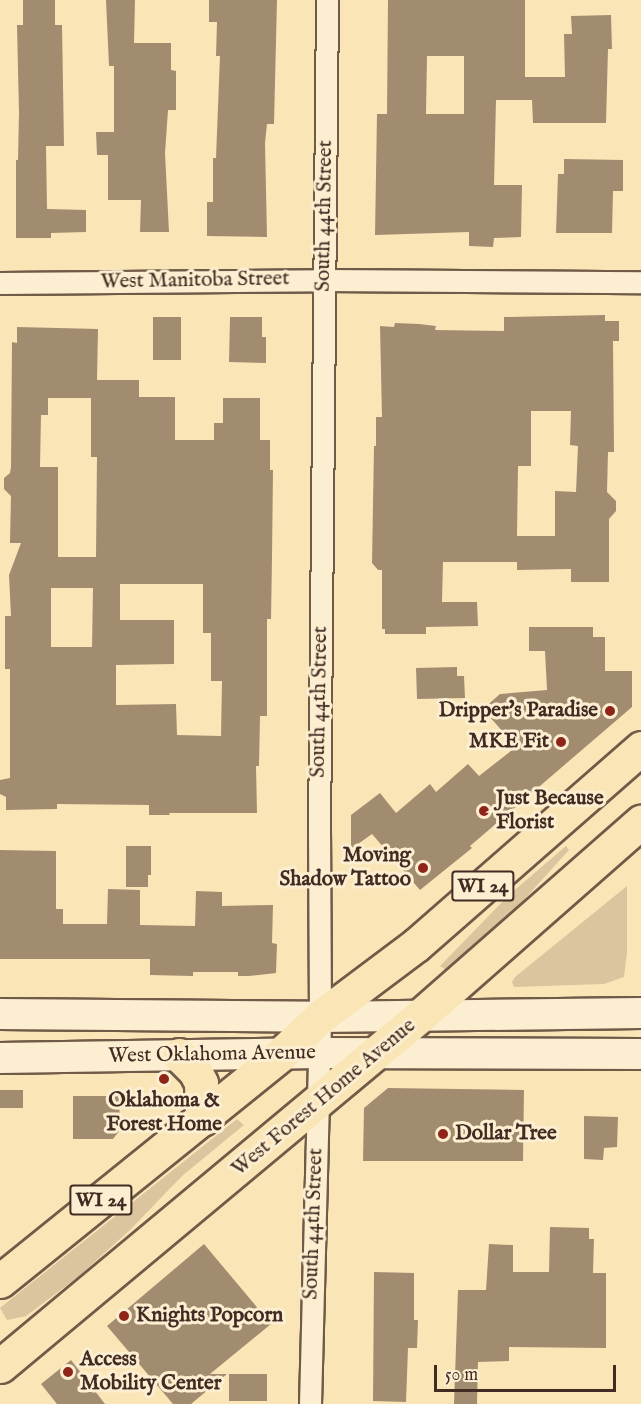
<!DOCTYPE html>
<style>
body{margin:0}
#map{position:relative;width:641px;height:1404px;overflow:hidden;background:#fae5b7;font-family:"IM FELL English",serif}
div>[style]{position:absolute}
.green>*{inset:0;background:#dbc59e}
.building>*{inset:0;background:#a28c70;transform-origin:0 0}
.roads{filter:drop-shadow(2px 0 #705a48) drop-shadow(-2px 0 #705a48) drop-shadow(0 2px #705a48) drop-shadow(0 -2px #705a48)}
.minor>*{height:21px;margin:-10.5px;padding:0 10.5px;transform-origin:10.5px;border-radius:10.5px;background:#fceed0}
.secondary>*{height:30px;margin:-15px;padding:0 15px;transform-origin:15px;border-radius:15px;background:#fceed0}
.primary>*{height:33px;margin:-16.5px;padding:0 16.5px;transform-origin:16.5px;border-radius:16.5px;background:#fae5b7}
.dots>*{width:16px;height:16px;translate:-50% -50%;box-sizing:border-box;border:3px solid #fceed0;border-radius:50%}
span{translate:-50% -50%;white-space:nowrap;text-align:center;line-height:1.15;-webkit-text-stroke:6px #fceed0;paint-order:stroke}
.shield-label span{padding:2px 4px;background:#fceed0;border:2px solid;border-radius:4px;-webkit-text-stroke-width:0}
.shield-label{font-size:20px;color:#422b23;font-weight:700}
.street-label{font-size:21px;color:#422b23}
.poi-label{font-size:21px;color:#422b23;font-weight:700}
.right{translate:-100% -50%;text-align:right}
.left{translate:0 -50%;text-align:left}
.scale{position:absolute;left:434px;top:1365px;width:182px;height:27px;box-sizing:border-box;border:3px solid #422b23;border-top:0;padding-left:8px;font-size:18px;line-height:21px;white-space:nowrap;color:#422b23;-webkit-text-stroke:4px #fceed0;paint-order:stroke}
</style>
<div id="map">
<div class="green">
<i style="clip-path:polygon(566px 846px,569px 850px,512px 913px,446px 970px,440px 966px,509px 895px)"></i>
<i style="clip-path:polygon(627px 886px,627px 953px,624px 977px,604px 984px,514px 987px,512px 982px,515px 977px)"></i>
<i style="clip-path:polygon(237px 1119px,244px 1125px,182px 1176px,130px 1230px,78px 1277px,26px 1316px,7px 1320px,0 1308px)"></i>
</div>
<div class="building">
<i style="clip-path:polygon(23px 0,55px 0,55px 25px,62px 25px,64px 146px,46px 146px,47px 209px,86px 210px,86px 232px,51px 233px,51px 238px,16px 238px,16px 160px,18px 160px,19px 113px,17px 25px,23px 25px)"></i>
<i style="clip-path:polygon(106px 0,135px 0,134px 43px,171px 43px,171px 70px,176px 71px,176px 110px,168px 110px,165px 153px,169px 232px,140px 232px,141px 200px,108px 200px,108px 155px,97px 155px,96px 132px,114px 132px,114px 66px,109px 66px)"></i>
<i style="clip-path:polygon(209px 0,277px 0,274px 124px,267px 124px,265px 143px,267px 237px,207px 236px,207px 202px,213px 202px,213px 158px,216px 158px,220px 56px,216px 56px,217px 22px,209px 22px)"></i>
<i style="clip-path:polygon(evenodd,388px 0,525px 0,525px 77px,565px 77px,564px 34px,572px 34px,571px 16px,611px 15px,612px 49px,608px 49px,606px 123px,533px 123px,532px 100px,496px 100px,494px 185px,522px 185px,521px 237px,494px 238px,493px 247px,469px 246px,469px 232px,375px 235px,377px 114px,387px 114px,388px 0,427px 56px,464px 56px,464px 114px,426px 114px,427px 56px)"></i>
<i style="clip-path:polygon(564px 159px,623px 160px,623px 191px,613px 191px,612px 233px,556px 233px,558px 174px,564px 174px)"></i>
<i style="clip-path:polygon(evenodd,605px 315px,605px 321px,619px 321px,619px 341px,613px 341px,614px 452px,608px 452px,607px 492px,616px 501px,616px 511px,609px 519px,609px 582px,571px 582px,571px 569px,517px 570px,517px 562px,443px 562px,442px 602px,477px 602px,478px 626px,426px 627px,426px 634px,385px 634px,385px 629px,382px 629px,382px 570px,378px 570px,372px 563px,374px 446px,376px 446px,376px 417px,382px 417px,380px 326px,394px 327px,395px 323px,419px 324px,436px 326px,435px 330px,504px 331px,504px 317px,605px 315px,531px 411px,571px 411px,570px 445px,578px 446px,576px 492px,555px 491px,555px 536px,517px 536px,518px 466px,531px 466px,531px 411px)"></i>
<i style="left:153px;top:317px;width:28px;height:43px"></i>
<i style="clip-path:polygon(230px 317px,262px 317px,262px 337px,266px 337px,266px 363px,229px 362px)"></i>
<i style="clip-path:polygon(evenodd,17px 327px,98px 329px,97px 380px,139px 380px,139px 397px,175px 397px,175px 440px,214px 440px,214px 423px,223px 423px,223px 398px,260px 398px,260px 440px,270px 440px,270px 470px,273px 470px,272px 558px,271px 619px,267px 619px,267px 716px,260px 716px,259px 766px,256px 766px,257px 813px,169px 813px,170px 815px,149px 815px,149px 805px,57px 804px,57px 809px,6px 810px,6px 797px,0 794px,0 780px,10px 778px,10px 669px,5px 669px,5px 616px,11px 616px,9px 575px,21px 543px,10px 543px,11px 496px,4px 489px,4px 478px,10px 473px,11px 467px,12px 342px,17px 343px,17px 327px,48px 398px,91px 398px,91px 457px,97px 457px,96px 557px,58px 557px,58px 467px,40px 467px,41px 415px,48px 415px,48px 398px,17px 327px,120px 584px,203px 584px,203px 633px,211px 633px,211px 681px,222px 681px,221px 736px,177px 735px,176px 704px,116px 705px,116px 665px,174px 664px,174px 620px,120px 620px,120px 584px,17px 327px,51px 588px,93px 588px,92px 647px,51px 647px,51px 588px)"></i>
<i style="clip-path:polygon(529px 627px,593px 627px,593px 637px,605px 637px,605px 671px,632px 671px,632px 707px,470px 846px,472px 848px,420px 890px,372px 834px,351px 849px,351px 815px,380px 793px,396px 813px,430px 784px,436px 792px,468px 764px,479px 776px,516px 747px,483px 709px,500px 694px,547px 690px,545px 651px,529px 651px)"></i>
<i style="clip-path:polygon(457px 667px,457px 676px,464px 676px,465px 698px,417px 699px,416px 668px)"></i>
<i style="clip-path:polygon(126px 846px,151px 846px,151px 875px,148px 875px,148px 887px,126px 887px)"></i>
<i style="clip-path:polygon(0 850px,56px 851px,56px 909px,63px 909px,63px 924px,107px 924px,108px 889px,140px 890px,140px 925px,195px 926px,196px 891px,222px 892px,222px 906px,273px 905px,272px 943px,277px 944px,276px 973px,249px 976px,238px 976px,238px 972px,193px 972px,193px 976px,150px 975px,150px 959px,0 959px)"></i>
<i style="clip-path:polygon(388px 1088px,524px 1090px,523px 1161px,363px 1161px,364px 1108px)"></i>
<i style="left:0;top:1090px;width:23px;height:18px"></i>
<i style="clip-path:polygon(73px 1096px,119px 1096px,120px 1130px,113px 1139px,73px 1139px)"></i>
<i style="clip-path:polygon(584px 1116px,618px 1117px,617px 1147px,604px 1148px,603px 1160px,584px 1159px)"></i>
<i style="clip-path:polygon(550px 1227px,589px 1228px,589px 1239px,594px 1239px,593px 1273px,606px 1273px,606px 1348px,509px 1347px,509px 1361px,478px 1362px,477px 1404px,454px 1404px,458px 1290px,486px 1290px,489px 1244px,513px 1245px,513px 1272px,549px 1272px)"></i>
<i style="clip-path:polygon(204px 1244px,271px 1324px,210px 1374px,227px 1374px,191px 1404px,173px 1404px,107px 1326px)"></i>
<i style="clip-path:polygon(374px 1272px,414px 1273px,414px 1320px,418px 1320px,417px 1348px,408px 1348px,406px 1402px,373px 1401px)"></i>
<i style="clip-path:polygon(71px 1360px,105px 1404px,57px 1404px,41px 1384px)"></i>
<i style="left:229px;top:1374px;width:38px;height:27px"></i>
</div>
<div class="roads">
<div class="minor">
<i style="left:0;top:283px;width:324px;rotate:-0.5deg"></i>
<i style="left:324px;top:280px;width:317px;rotate:0.4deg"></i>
<i style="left:310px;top:1404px;width:387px;rotate:-88.5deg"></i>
<i style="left:320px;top:1017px;width:183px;rotate:-90.3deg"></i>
<i style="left:319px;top:834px;width:834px;rotate:-89.45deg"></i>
</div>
<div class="secondary">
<i style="left:0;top:1014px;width:320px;rotate:0.5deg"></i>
<i style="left:320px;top:1017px;width:321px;rotate:-0.7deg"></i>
<i style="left:0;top:1058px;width:319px;rotate:-0.9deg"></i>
<i style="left:319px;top:1053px;width:322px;rotate:0.2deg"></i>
</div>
<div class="primary">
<i style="left:179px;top:1055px;width:23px;rotate:45deg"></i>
<i style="left:195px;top:1071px;width:13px;rotate:63deg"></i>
<i style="left:201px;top:1083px;width:36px;rotate:88deg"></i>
<i style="left:0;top:1281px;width:361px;rotate:-38.9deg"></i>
<i style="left:281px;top:1054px;width:54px;rotate:-43.5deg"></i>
<i style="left:320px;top:1017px;width:120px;rotate:-36.9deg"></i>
<i style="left:416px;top:945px;width:299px;rotate:-41.2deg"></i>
<i style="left:0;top:1366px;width:548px;rotate:-39.82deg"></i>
<i style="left:421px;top:1015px;width:293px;rotate:-41.3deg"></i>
</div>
</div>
<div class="dots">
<i style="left:610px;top:711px;background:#8f2418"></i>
<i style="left:561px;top:742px;background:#8f2418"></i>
<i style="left:484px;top:811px;background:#8f2418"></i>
<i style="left:423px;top:868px;background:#8f2418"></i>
<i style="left:164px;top:1079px;background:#8f2418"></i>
<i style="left:443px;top:1134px;background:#8f2418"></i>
<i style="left:124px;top:1316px;background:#8f2418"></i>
<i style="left:68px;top:1372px;background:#8f2418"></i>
</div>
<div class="shield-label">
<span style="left:483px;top:886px">WI 24</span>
<span style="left:101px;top:1200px">WI 24</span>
</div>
<div class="street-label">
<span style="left:325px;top:216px;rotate:-89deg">South 44th Street</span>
<span style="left:195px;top:281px;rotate:-1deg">West Manitoba Street</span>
<span style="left:320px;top:702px;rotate:-89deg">South 44th Street</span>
<span style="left:212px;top:1055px;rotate:-1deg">West Oklahoma Avenue</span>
<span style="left:324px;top:1098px;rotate:-40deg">West Forest Home Avenue</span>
<span style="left:314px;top:1224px;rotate:-88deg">South 44th Street</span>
</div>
<div class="poi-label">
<span class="right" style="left:598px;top:711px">Dripper's Paradise</span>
<span class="right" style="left:549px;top:742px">MKE Fit</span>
<span class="left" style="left:496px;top:811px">Just Because<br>Florist</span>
<span class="right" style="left:411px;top:868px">Moving<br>Shadow Tattoo</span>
<span style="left:164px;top:1113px">Oklahoma &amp;<br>Forest Home</span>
<span class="left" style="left:455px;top:1134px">Dollar Tree</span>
<span class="left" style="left:136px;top:1316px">Knights Popcorn</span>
<span class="left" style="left:80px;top:1372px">Access<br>Mobility Center</span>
</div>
<div class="scale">50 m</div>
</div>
